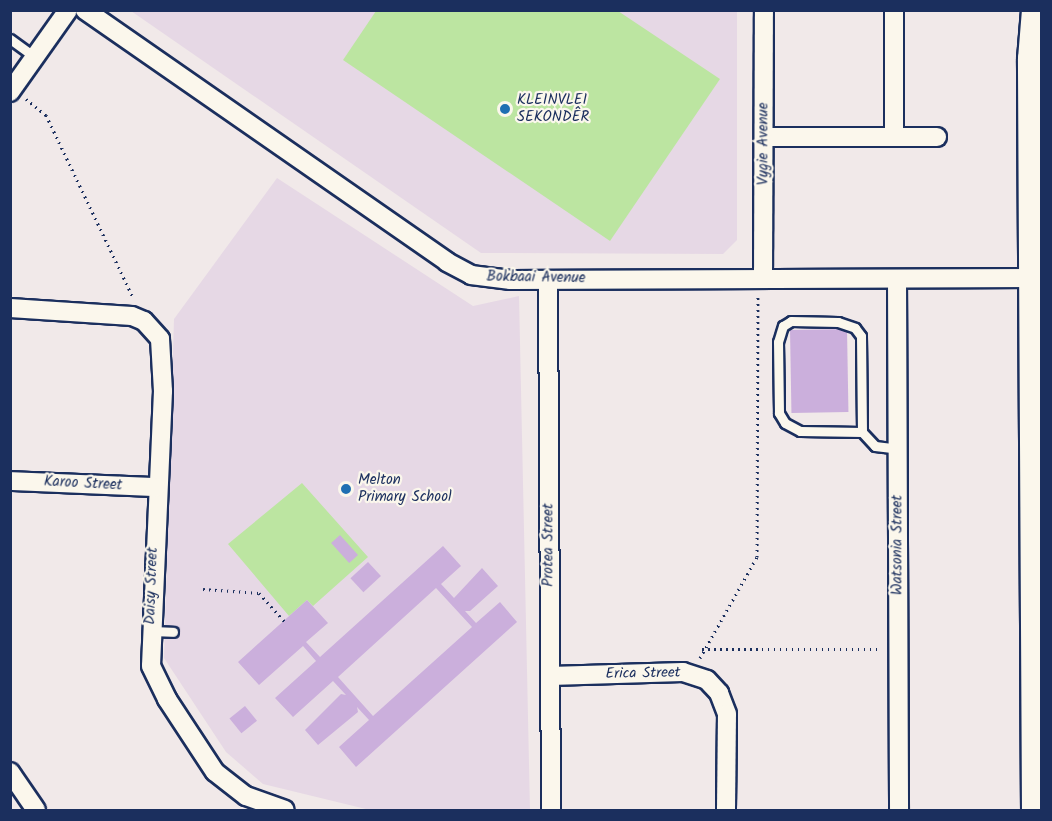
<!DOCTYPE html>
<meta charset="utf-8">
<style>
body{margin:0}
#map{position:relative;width:1052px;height:821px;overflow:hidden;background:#f1e9e9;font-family:Kalam,sans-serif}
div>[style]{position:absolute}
.built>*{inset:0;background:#e6d8e5}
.green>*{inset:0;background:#bce5a1}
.building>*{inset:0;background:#cbafdc;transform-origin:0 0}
.path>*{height:3px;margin-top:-1.5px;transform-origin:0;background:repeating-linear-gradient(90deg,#1b2f5e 0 1.5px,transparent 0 6px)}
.roads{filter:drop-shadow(2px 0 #1b2f5e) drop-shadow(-2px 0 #1b2f5e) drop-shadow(0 2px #1b2f5e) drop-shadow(0 -2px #1b2f5e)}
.lane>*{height:9px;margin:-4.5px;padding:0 4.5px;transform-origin:4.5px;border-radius:4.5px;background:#fbf7ec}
.street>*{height:18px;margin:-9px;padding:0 9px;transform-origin:9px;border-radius:9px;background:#fbf7ec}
.secondary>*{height:26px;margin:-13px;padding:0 13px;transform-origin:13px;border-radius:13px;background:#fbf7ec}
.dots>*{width:16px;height:16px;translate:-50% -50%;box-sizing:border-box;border:3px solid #fbf7ec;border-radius:50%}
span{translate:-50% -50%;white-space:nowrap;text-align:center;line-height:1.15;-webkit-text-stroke:4.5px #fbf7ec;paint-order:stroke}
.poi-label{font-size:15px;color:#1b2f5e}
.left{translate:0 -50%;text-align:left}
.street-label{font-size:15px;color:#1b2f5e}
.frame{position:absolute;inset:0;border:12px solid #1b2f5e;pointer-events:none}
</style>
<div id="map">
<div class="built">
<i style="clip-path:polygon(131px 11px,737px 11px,737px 240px,723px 254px,481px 253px)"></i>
<i style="clip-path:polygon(277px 178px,473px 306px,519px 296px,530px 810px,370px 810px,263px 784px,226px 752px,164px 658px,174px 319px)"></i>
</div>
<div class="green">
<i style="clip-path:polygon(376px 11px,618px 11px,720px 79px,610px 241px,343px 60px)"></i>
<i style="clip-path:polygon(302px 483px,368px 557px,313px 606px,307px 600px,289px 616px,228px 544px)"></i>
</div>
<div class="building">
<i style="left:847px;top:329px;width:83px;height:57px;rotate:89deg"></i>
<i style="left:340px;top:535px;width:27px;height:12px;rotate:48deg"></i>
<i style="clip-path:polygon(evenodd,443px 546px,461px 566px,441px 584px,454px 598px,482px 568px,498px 586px,470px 611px,465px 611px,476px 623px,500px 602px,517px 622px,356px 767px,339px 747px,369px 720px,357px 707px,358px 712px,318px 745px,305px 730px,341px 694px,346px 695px,333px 681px,293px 717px,275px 698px,316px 661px,303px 646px,259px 685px,238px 662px,307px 600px,328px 623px,306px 642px,320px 657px,443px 546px,436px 588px,472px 627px,373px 716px,338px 677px,436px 588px)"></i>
<i style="left:368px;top:562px;width:19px;height:24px;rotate:47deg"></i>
<i style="left:245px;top:706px;width:19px;height:20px;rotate:51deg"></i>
</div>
<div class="path">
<i style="left:26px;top:99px;width:26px;rotate:39deg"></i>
<i style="left:46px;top:115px;width:202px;rotate:64.5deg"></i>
<i style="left:203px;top:589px;width:56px;rotate:4.1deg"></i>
<i style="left:259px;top:593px;width:38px;rotate:48deg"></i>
<i style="left:702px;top:649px;width:178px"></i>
<i style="left:700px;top:658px;width:116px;rotate:-60.6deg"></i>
<i style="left:757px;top:557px;width:260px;rotate:-89.8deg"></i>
</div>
<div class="roads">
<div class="lane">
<i style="left:10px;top:39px;width:31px;rotate:36deg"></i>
<i style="left:862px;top:432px;width:62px;rotate:-179.1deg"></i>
<i style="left:800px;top:431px;width:17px;rotate:-152deg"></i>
<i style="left:785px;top:423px;width:12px;rotate:-121deg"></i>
<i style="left:779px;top:413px;width:71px;rotate:-90.8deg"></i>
<i style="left:778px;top:342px;width:17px;rotate:-73deg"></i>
<i style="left:783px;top:326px;width:9px;rotate:-32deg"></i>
<i style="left:791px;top:321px;width:47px;rotate:1.2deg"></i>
<i style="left:838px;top:322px;width:18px;rotate:19deg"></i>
<i style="left:855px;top:328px;width:10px;rotate:53deg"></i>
<i style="left:861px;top:336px;width:96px;rotate:89.4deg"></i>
<i style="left:862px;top:432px;width:19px;rotate:47deg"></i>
<i style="left:875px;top:446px;width:23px;rotate:7deg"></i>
<i style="left:150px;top:631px;width:23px;rotate:2deg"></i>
</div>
<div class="street">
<i style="left:85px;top:10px;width:441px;rotate:34.8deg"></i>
<i style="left:447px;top:262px;width:27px;rotate:28deg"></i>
<i style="left:471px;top:275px;width:40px;rotate:7.1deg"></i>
<i style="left:511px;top:280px;width:522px;rotate:-0.22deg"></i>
<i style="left:894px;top:10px;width:125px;rotate:90deg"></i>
<i style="left:10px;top:92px;width:100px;rotate:-54.7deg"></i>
<i style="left:764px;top:137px;width:173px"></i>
<i style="left:763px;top:277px;width:267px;rotate:-89.8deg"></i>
<i style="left:897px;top:279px;width:531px;rotate:89.78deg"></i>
<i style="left:548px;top:280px;width:530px;rotate:89.68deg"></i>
<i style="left:10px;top:308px;width:122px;rotate:3.8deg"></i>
<i style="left:132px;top:316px;width:13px;rotate:23deg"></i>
<i style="left:144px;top:321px;width:24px;rotate:48deg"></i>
<i style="left:160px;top:339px;width:52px;rotate:86.7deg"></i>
<i style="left:163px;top:391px;width:275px;rotate:92.5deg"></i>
<i style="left:151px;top:666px;width:37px;rotate:64deg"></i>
<i style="left:167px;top:699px;width:87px;rotate:56.7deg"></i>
<i style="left:215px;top:772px;width:39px;rotate:38deg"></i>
<i style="left:246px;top:796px;width:41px;rotate:19.7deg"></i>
<i style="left:10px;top:481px;width:146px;rotate:2.4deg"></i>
<i style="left:550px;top:676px;width:133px;rotate:-1.7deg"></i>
<i style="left:683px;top:672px;width:25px;rotate:18deg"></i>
<i style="left:707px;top:680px;width:18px;rotate:47deg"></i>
<i style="left:719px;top:693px;width:22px;rotate:69deg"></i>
<i style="left:727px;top:714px;width:96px;rotate:90.6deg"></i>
<i style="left:10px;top:772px;width:46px;rotate:55.6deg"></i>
</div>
<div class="secondary">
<i style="left:1035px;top:810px;width:751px;rotate:-90.31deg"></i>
<i style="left:1031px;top:59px;width:49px;rotate:-85.3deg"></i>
</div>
</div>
<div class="dots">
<i style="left:505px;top:109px;background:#1f6fb2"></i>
<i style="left:346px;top:489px;background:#1f6fb2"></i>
</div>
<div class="poi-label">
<span class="left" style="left:517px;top:109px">KLEINVLEI<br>SEKONDÊR</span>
<span class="left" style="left:358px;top:489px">Melton<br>Primary School</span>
</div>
<div class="street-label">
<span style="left:764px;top:144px;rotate:-90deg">Vygie Avenue</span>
<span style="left:536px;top:278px;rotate:1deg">Bokbaai Avenue</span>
<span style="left:83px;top:484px;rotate:3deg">Karoo Street</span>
<span style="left:549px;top:545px;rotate:-90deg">Protea Street</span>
<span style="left:898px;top:545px;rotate:-90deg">Watsonia Street</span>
<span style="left:152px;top:586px;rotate:-88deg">Daisy Street</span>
<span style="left:643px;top:674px;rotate:-1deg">Erica Street</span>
</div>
<div class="frame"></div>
</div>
